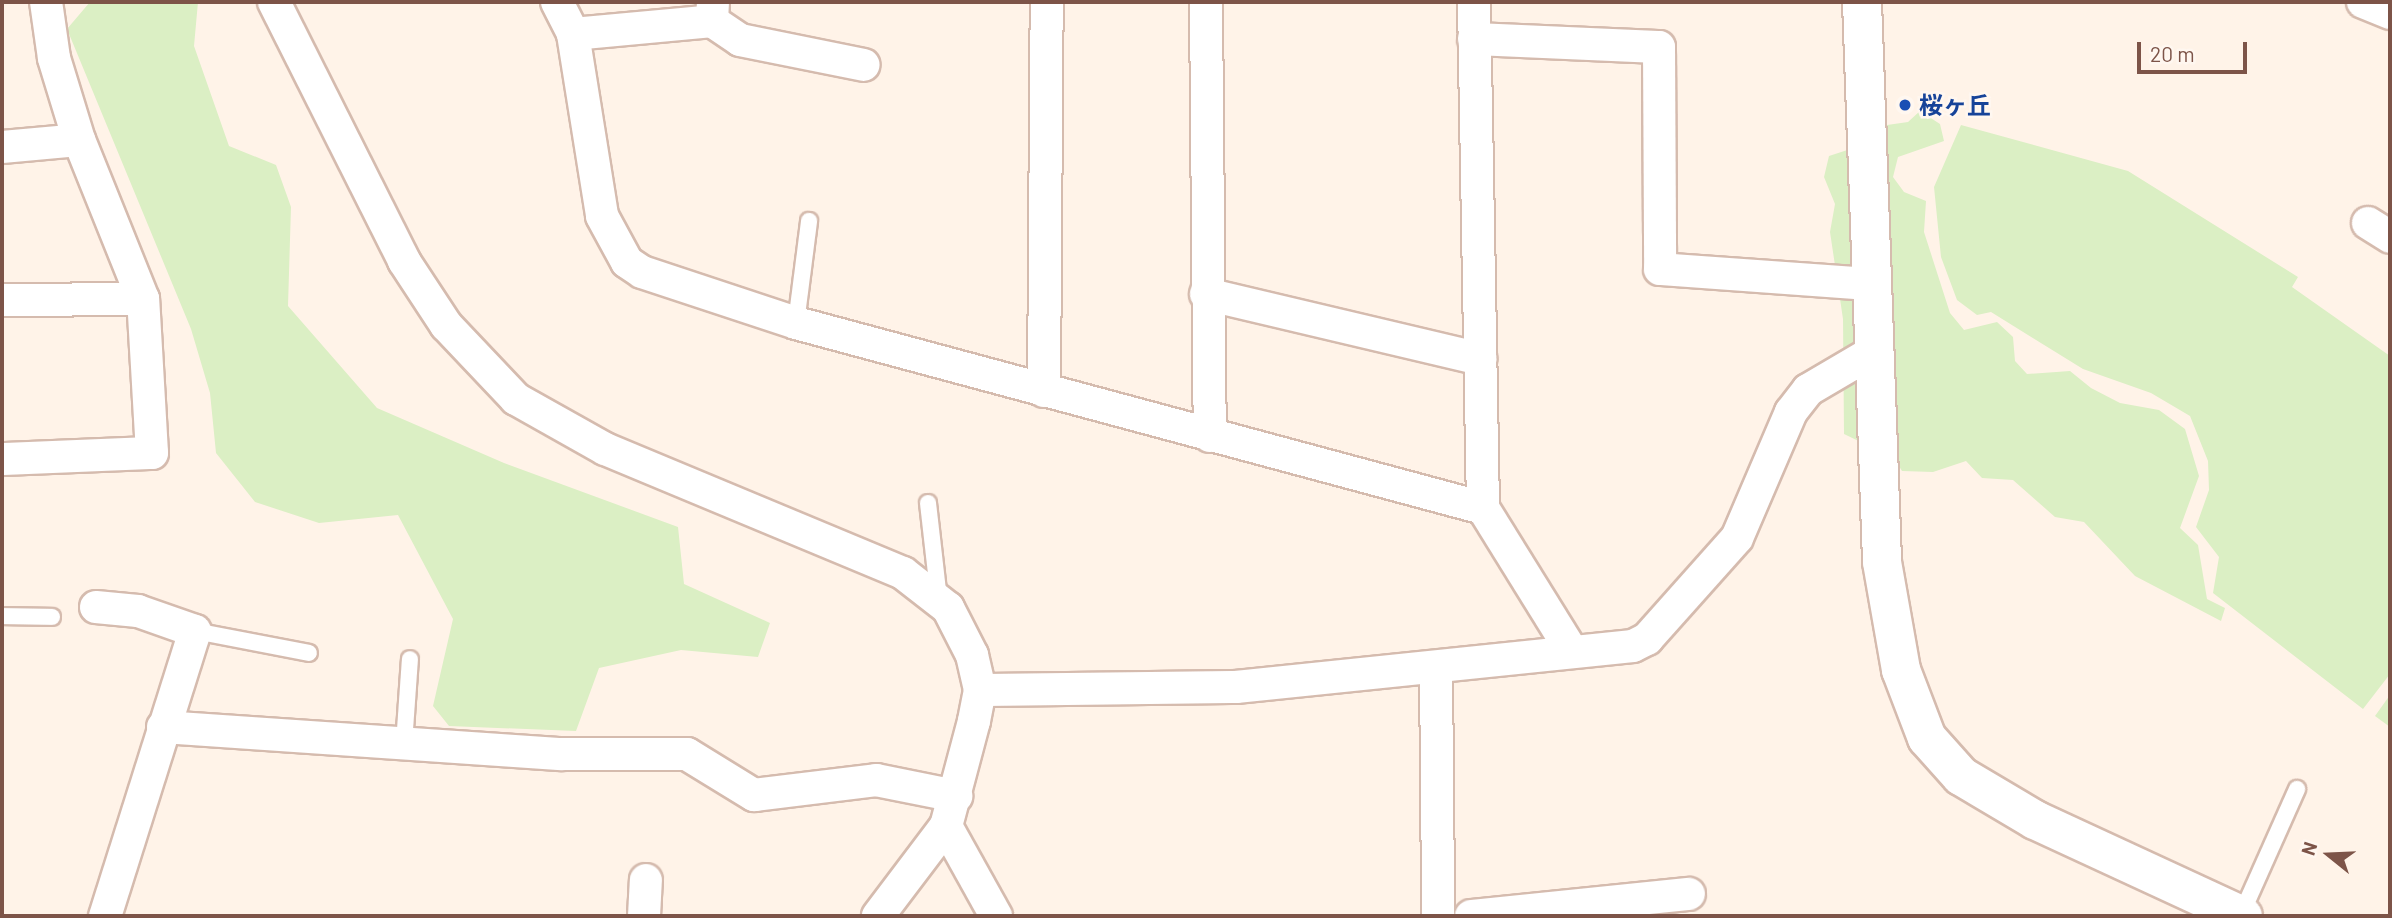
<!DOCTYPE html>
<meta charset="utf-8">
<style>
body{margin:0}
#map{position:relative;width:2392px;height:918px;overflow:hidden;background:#fff3e8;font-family:Barlow,"Noto Sans JP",sans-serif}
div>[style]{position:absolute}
.green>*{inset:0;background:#dbefc4}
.roads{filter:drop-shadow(2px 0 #d5bbae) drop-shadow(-2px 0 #d5bbae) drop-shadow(0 2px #d5bbae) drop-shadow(0 -2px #d5bbae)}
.service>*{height:16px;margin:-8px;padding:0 8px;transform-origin:8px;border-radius:8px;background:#fff}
.minor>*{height:32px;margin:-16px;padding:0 16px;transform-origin:16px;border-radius:16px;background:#fff}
.tertiary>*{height:38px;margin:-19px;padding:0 19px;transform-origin:19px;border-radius:19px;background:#fff}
.dots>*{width:19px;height:19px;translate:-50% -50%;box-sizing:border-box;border:4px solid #fff7f0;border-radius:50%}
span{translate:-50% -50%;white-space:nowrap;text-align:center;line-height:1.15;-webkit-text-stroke:5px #fff7f0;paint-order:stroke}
.transit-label{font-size:24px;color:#164399;font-weight:700}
.left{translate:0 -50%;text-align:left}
.frame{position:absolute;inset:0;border:4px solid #7d5448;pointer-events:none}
.north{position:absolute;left:2294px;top:820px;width:70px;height:70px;-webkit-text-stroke:5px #fff7f0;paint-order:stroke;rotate:288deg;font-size:19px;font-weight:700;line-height:28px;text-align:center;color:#7d5448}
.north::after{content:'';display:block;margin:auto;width:24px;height:32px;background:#7d5448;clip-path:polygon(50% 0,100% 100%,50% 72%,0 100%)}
.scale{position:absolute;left:2137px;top:42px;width:110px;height:32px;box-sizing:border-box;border:4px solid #7d5448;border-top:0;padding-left:9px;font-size:21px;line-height:24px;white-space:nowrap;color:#7d5448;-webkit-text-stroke:5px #fff7f0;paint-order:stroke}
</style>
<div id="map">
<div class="green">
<i style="clip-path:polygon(90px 2px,198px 2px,194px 46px,229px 146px,276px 165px,291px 207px,288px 306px,377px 408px,504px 463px,678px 527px,684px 584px,770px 623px,758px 657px,681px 650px,599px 668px,576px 731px,449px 726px,433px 706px,453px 619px,398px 515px,319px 523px,255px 502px,216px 453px,210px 393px,191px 329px,67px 29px)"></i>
<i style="clip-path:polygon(1920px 111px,1940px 124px,1944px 141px,1898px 157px,1893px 177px,1904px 192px,1926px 201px,1924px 232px,1950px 313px,1964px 330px,1997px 322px,2013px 337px,2015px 361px,2027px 374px,2070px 371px,2091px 388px,2120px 403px,2159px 410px,2185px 429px,2199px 476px,2180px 528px,2198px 545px,2207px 599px,2225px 608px,2221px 621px,2135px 576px,2084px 522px,2055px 517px,2013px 480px,1982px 478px,1966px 461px,1933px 472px,1902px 471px,1894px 458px,1844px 434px,1843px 319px,1830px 232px,1835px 204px,1824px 177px,1829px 156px,1878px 140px,1887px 125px,1908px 122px)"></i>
<i style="clip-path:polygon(1961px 125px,2128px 171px,2298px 277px,2292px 287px,2390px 356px,2390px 674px,2363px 709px,2213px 593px,2219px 557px,2196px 527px,2209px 490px,2208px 461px,2190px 416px,2151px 393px,2083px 369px,1991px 312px,1977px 315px,1957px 300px,1941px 257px,1934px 187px)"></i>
<i style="clip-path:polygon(2390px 695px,2390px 727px,2375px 716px)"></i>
</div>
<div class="roads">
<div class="service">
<i style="left:796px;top:323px;width:103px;rotate:-82.7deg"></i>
<i style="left:928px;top:503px;width:97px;rotate:83.5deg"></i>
<i style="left:2px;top:616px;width:50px;rotate:1.1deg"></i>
<i style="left:195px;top:631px;width:116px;rotate:10.9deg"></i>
<i style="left:404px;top:744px;width:85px;rotate:-86deg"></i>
<i style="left:2241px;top:915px;width:138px;rotate:-66deg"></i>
</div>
<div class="minor">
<i style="left:274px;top:2px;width:290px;rotate:63.3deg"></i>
<i style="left:404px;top:261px;width:77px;rotate:56.7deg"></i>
<i style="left:446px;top:325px;width:102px;rotate:46.6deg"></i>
<i style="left:516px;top:399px;width:102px;rotate:29.3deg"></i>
<i style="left:605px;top:449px;width:323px;rotate:22.6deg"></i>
<i style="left:903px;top:573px;width:57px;rotate:37.9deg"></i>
<i style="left:948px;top:608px;width:53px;rotate:62.9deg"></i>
<i style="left:972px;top:655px;width:36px;rotate:77deg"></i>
<i style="left:980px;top:690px;width:32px;rotate:101deg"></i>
<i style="left:974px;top:721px;width:109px;rotate:104.9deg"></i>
<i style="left:946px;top:826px;width:113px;rotate:127.1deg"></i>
<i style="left:557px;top:2px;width:36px;rotate:63deg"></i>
<i style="left:573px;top:34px;width:184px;rotate:80.9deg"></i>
<i style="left:602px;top:216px;width:52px;rotate:61.5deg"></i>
<i style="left:627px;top:262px;width:18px;rotate:34deg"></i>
<i style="left:642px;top:272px;width:162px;rotate:18.3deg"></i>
<i style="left:796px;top:323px;width:711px;rotate:15.07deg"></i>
<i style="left:1206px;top:2px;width:434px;rotate:89.5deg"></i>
<i style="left:1474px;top:2px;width:506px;rotate:88.98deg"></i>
<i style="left:1483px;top:508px;width:167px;rotate:58.2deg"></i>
<i style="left:2363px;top:2px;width:29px;rotate:22deg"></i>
<i style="left:712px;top:21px;width:34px;rotate:34deg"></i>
<i style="left:740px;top:40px;width:126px;rotate:11.4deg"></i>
<i style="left:573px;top:34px;width:140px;rotate:-5.3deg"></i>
<i style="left:712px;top:21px;width:19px;rotate:-87deg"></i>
<i style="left:1474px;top:39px;width:185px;rotate:2.5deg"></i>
<i style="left:1659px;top:47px;width:222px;rotate:89.7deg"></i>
<i style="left:1660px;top:269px;width:211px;rotate:4.1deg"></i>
<i style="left:2px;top:147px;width:77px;rotate:-5.2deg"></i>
<i style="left:2368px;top:223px;width:26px;rotate:32deg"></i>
<i style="left:1206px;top:294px;width:282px;rotate:13.3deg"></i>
<i style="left:2px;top:300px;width:141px;rotate:-0.4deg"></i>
<i style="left:1044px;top:391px;width:389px;rotate:-89.6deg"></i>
<i style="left:2px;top:459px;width:150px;rotate:-2.3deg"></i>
<i style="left:152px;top:453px;width:154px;rotate:-93.3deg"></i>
<i style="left:143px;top:299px;width:171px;rotate:-111.9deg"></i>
<i style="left:79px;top:140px;width:86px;rotate:-107deg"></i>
<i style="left:54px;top:58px;width:57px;rotate:-98.1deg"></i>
<i style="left:96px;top:607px;width:42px;rotate:5.4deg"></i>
<i style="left:138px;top:611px;width:60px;rotate:19.3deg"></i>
<i style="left:195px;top:631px;width:299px;rotate:107.5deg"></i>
<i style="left:1436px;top:667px;width:249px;rotate:89.5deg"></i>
<i style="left:980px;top:690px;width:256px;rotate:-0.7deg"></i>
<i style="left:1236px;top:687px;width:399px;rotate:-5.9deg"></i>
<i style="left:1633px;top:646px;width:16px;rotate:-27deg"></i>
<i style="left:1647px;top:639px;width:135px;rotate:-48.3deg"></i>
<i style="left:1737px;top:538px;width:137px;rotate:-66.8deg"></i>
<i style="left:1791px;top:412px;width:28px;rotate:-52deg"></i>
<i style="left:1808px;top:390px;width:73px;rotate:-30.4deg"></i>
<i style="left:163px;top:727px;width:400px;rotate:3.9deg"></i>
<i style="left:562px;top:754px;width:125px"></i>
<i style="left:687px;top:754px;width:79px;rotate:31.5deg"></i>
<i style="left:754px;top:795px;width:123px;rotate:-7deg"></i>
<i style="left:876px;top:780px;width:82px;rotate:11.3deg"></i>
<i style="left:946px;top:826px;width:103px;rotate:60.9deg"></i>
<i style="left:644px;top:916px;width:36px;rotate:-87deg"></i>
<i style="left:1471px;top:916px;width:219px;rotate:-5.8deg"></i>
</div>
<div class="tertiary">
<i style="left:1862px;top:2px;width:560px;rotate:87.95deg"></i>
<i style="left:1882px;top:562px;width:110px;rotate:80deg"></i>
<i style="left:1901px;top:670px;width:73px;rotate:69.1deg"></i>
<i style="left:1927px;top:738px;width:51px;rotate:48.2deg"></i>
<i style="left:1961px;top:776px;width:86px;rotate:30.7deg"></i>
<i style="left:2035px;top:820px;width:229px;rotate:24.8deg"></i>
</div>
</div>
<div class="dots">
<i style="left:1905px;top:105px;background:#1a4fb4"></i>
</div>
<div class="transit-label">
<span class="left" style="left:1919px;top:105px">桜ヶ丘</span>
</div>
<div class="frame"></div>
<div class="north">N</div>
<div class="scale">20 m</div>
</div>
